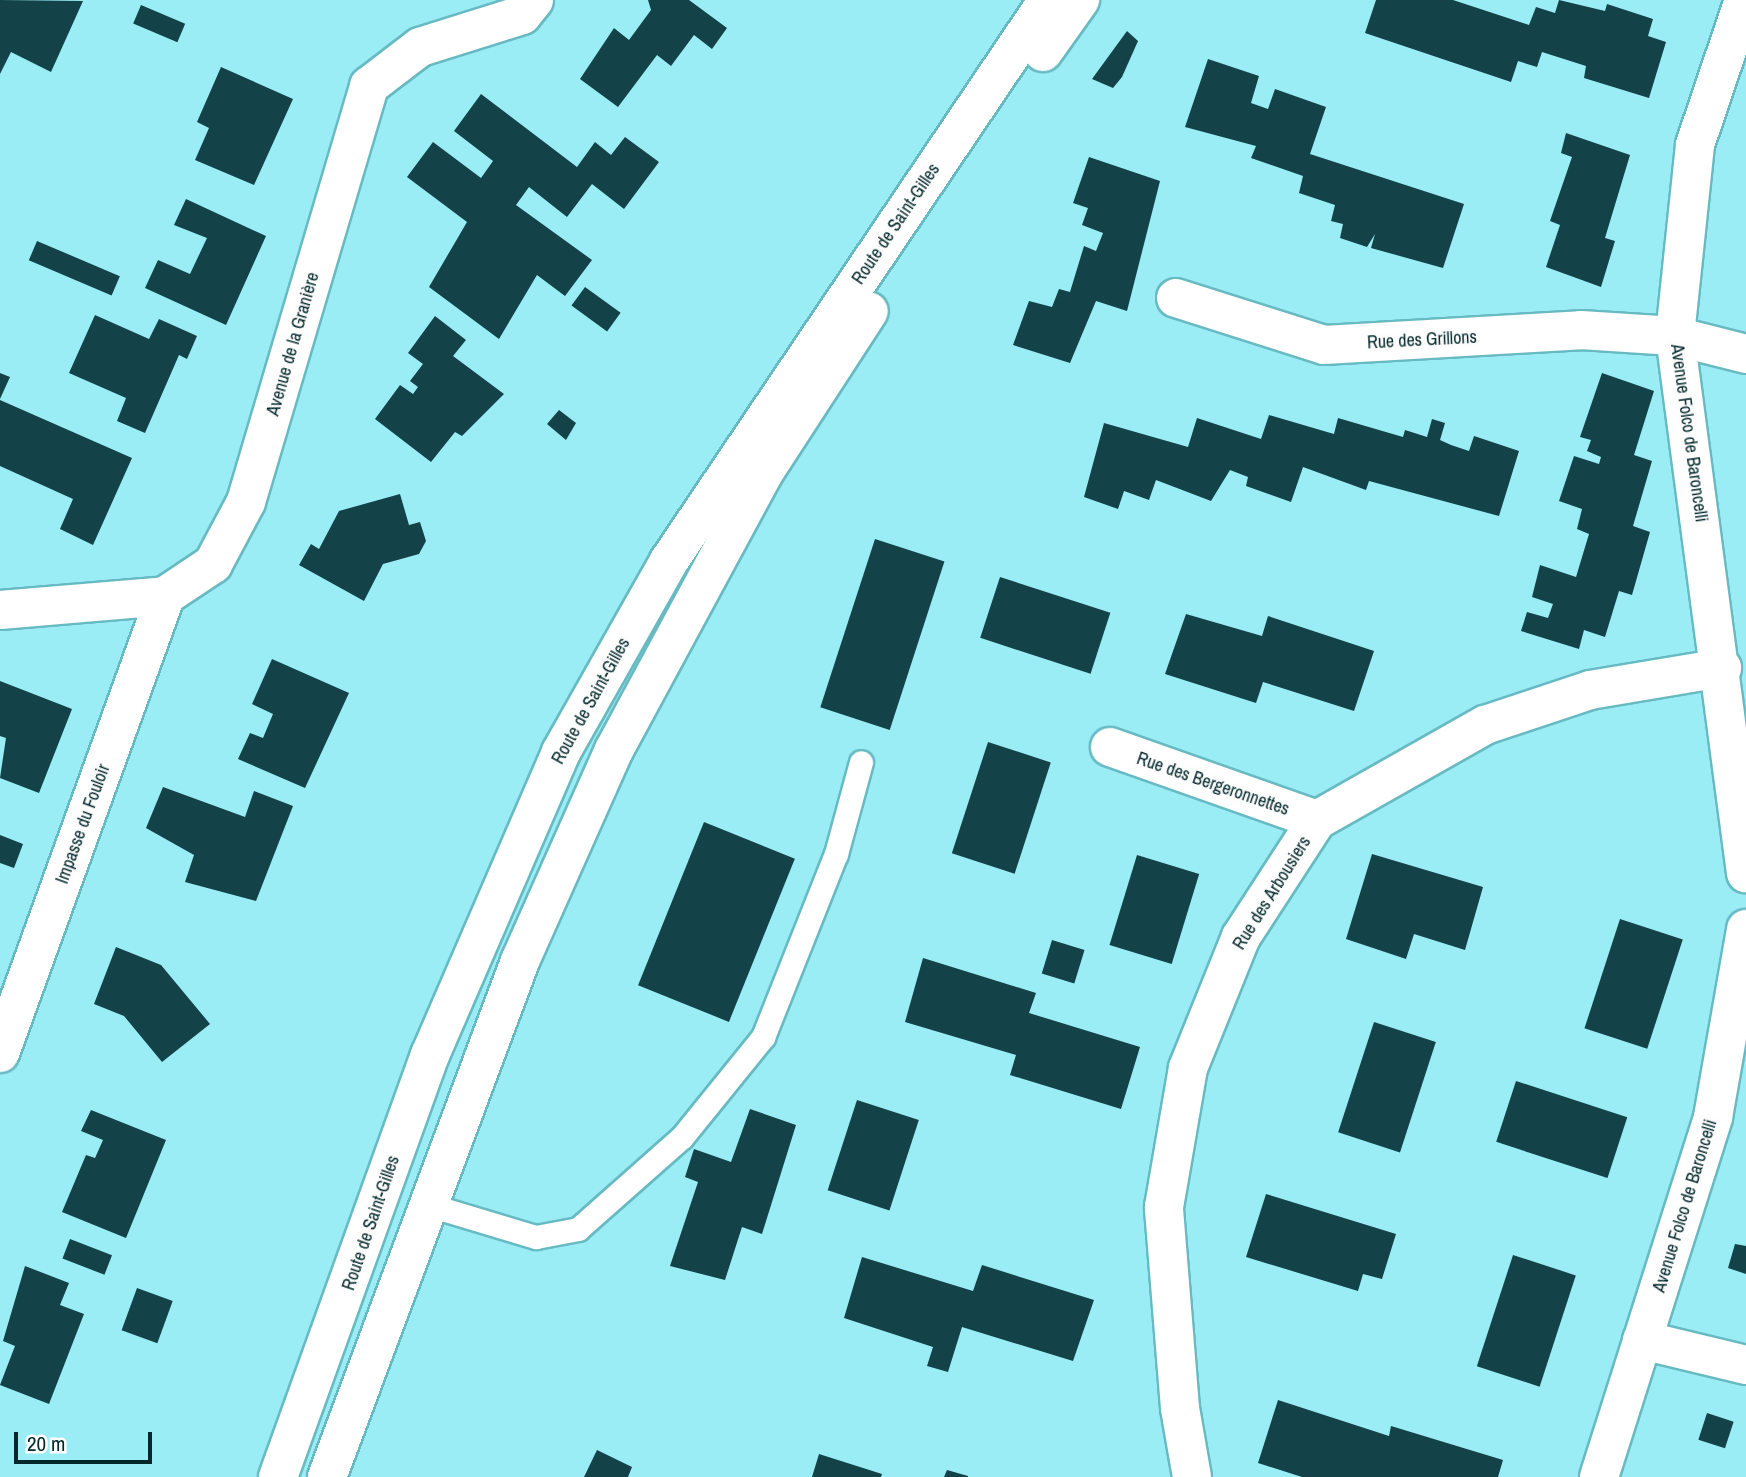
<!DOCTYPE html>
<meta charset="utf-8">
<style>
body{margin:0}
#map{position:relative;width:1746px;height:1477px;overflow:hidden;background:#9aecf5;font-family:"Archivo Narrow",sans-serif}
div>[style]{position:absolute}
.building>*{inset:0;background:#134348;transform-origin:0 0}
.roads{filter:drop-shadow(2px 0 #68bac2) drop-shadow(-2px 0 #68bac2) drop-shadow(0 2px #68bac2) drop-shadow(0 -2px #68bac2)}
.lane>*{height:23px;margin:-11.5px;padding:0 11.5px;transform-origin:11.5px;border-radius:11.5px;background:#fff}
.street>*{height:38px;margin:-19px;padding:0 19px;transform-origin:19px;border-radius:19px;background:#fff}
.secondary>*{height:38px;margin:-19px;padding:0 19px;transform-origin:19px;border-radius:19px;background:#fff}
span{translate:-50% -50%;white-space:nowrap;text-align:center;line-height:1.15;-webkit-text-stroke:7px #fdfdfd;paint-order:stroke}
.street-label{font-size:18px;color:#03282b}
.scale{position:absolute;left:14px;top:1432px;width:138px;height:32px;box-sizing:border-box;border:4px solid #03282b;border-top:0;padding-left:9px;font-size:21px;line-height:24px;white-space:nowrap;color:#03282b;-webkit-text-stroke:5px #fdfdfd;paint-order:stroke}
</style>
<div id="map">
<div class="building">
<i style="clip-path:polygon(0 0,83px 1px,51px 72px,11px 52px,0 74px)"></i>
<i style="clip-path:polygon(648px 0,689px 0,727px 28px,712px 49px,694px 35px,671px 66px,657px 55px,618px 107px,580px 79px,614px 28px,629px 40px,651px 10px)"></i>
<i style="clip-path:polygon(1376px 0,1453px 0,1529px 25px,1536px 7px,1555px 13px,1559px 0,1605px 11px,1607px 4px,1653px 19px,1648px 36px,1666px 42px,1649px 98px,1584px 78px,1586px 66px,1542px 52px,1537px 67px,1518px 61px,1511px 82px,1365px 33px)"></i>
<i style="left:141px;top:5px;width:48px;height:20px;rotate:23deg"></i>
<i style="clip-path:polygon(1127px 31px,1138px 41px,1122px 77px,1113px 88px,1092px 79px)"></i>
<i style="clip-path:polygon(1208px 59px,1259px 76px,1251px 103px,1268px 109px,1275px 89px,1326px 107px,1310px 154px,1464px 204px,1443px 268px,1371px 248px,1375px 234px,1367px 247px,1340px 238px,1343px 224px,1331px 221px,1335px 205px,1299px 193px,1303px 176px,1251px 158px,1256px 146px,1185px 127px)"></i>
<i style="clip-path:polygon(221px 67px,293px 99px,254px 185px,195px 160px,209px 128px,197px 122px)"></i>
<i style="clip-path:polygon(481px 94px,577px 167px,595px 142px,611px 155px,625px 137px,659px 162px,624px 209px,592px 184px,567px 217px,529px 187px,516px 205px,592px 260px,565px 296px,537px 275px,499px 339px,429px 287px,467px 222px,407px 177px,433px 142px,481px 178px,493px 161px,454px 131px)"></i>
<i style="clip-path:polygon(1566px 133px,1630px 155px,1605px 238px,1615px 241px,1601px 287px,1546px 267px,1560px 225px,1550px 221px,1572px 157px,1561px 153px)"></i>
<i style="clip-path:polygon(1089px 157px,1160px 181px,1127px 311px,1096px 301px,1070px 363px,1013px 345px,1029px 301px,1052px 307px,1059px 289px,1070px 292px,1084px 246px,1096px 251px,1103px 233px,1082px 225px,1088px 208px,1073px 203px)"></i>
<i style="clip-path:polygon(186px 199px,266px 236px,226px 325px,145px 288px,158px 260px,190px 274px,207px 238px,174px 225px)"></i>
<i style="left:37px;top:241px;width:90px;height:21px;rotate:23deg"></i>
<i style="left:585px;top:287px;width:44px;height:23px;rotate:36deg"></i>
<i style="clip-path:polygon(95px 315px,149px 339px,159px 319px,197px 336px,187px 359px,179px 355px,145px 433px,117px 421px,126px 398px,69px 373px)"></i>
<i style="clip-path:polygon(435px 316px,466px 340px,453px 356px,504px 394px,462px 436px,455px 432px,431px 462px,375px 419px,400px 385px,413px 394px,418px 387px,410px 381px,423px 364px,408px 353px)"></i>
<i style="clip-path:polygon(0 373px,10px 377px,0 399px)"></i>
<i style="clip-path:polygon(1602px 373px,1654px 391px,1634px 455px,1652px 461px,1633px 526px,1650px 532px,1632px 595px,1619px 591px,1605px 637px,1584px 630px,1579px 649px,1521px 631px,1527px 612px,1548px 618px,1553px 604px,1532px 597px,1540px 565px,1576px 577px,1589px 534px,1577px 529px,1582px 509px,1559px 501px,1574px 456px,1599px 464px,1601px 457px,1587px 451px,1591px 440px,1580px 437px)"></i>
<i style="clip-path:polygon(0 400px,132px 458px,93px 545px,60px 529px,73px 499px,0 466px)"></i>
<i style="clip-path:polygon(559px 410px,576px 423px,566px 440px,547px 424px)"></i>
<i style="clip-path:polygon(1269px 415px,1334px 434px,1338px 418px,1403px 437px,1405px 430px,1427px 437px,1432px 419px,1445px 423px,1440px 440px,1451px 445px,1469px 451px,1474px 436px,1519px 451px,1499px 516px,1369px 481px,1366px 490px,1303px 467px,1291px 502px,1246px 486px,1248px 477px,1230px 470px,1211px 501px,1156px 480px,1149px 500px,1124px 491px,1118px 509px,1084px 497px,1104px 423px,1188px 447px,1197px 418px,1261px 439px)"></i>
<i style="clip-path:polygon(400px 494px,409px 525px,420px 522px,426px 541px,419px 554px,383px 564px,364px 601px,299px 565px,311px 544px,319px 549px,339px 511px)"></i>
<i style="left:875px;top:539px;width:73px;height:177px;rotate:18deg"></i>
<i style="left:1000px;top:577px;width:116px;height:64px;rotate:18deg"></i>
<i style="clip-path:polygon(1186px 614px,1262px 636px,1268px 616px,1374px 651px,1354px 711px,1263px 682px,1256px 703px,1165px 674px)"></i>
<i style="clip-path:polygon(272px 659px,349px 693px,305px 788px,238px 759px,250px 733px,263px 738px,273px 714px,252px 704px)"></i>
<i style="clip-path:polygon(0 681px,72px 709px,39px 793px,0 778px,6px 738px,0 736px)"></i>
<i style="left:988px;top:742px;width:66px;height:117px;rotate:18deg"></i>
<i style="clip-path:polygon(163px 787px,245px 817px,254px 791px,293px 806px,256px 901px,185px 882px,194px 855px,146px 828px)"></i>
<i style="left:704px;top:822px;width:98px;height:176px;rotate:22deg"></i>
<i style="clip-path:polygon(0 835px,23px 844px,14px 868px,0 863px)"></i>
<i style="clip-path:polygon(1372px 854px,1483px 887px,1465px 950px,1414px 934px,1406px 959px,1346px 939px)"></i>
<i style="left:1137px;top:855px;width:65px;height:94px;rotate:17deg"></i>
<i style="left:1620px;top:919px;width:66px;height:115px;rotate:18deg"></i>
<i style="left:1052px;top:940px;width:34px;height:35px;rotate:17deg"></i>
<i style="clip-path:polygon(116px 947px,161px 965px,210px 1024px,162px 1062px,124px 1016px,94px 1004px)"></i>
<i style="clip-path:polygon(923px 958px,1036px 993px,1029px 1013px,1140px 1047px,1121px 1109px,1010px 1075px,1016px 1055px,905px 1022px)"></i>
<i style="left:1374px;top:1022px;width:65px;height:116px;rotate:18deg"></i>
<i style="left:1516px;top:1081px;width:117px;height:64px;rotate:18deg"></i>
<i style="left:857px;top:1100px;width:65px;height:95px;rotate:18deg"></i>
<i style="clip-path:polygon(750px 1109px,796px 1125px,762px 1234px,742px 1227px,725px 1280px,670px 1266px,698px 1182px,685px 1177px,694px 1149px,731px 1162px)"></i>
<i style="clip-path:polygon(91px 1110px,166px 1140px,126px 1238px,62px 1212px,86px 1155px,95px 1158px,103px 1140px,81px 1131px)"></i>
<i style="clip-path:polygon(1266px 1194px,1396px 1234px,1382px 1279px,1363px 1274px,1358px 1291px,1246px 1257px)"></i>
<i style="left:70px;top:1239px;width:45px;height:21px;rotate:21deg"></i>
<i style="clip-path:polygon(1735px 1244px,1746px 1246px,1746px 1274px,1728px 1268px)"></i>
<i style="left:1513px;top:1255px;width:66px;height:117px;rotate:18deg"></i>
<i style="clip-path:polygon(862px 1257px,973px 1291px,982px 1265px,1094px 1300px,1073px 1361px,962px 1327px,948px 1372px,927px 1366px,933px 1347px,844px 1318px)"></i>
<i style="clip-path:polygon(25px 1266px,69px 1283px,60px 1305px,84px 1314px,49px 1404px,0 1385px,15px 1346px,3px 1341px)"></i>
<i style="left:137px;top:1288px;width:38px;height:45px;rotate:20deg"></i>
<i style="clip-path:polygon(1278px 1400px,1389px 1436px,1391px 1426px,1503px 1460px,1498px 1477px,1302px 1477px,1258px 1463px)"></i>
<i style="left:1707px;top:1413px;width:28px;height:28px;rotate:18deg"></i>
<i style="clip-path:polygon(597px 1450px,632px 1467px,628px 1477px,584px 1477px)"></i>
<i style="clip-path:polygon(819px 1454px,882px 1474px,881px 1477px,812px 1477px)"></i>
<i style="clip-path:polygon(947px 1470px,968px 1476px,968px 1477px,944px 1477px)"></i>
</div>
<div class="roads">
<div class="lane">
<i style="left:429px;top:1205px;width:112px;rotate:16.7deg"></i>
<i style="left:536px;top:1237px;width:43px;rotate:-10.8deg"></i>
<i style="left:578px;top:1229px;width:139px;rotate:-41.5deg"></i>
<i style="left:682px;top:1137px;width:129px;rotate:-51deg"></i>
<i style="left:763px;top:1037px;width:197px;rotate:-68.3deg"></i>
<i style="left:836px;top:854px;width:95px;rotate:-74.8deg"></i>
</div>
<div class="street">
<i style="left:1744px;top:0;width:153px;rotate:108.7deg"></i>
<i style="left:1695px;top:145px;width:192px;rotate:96deg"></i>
<i style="left:1675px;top:336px;width:542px;rotate:82.47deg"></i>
<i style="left:1176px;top:298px;width:155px;rotate:17.6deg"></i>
<i style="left:1324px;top:345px;width:257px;rotate:-3.3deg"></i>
<i style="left:1581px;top:330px;width:94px;rotate:3.7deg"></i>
<i style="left:1675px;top:336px;width:73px;rotate:14.2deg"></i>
<i style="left:0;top:610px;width:166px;rotate:-4.8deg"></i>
<i style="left:165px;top:596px;width:58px;rotate:-33.7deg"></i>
<i style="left:213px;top:564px;width:70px;rotate:-62deg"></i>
<i style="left:246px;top:502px;width:434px;rotate:-73.5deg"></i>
<i style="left:369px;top:86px;width:64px;rotate:-37.4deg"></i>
<i style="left:420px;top:47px;width:107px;rotate:-17.4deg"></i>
<i style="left:522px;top:15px;width:19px;rotate:-51deg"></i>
<i style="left:1110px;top:747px;width:219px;rotate:19.4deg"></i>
<i style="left:0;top:1053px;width:486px;rotate:-70.1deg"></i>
<i style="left:1642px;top:1340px;width:107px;rotate:13.5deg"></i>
<i style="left:1192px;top:1477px;width:70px;rotate:-99.9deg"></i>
<i style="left:1180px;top:1408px;width:202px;rotate:-94.6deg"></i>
<i style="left:1164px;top:1207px;width:141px;rotate:-80.2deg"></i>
<i style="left:1188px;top:1068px;width:141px;rotate:-68deg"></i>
<i style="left:1241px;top:937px;width:140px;rotate:-57deg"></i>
<i style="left:1317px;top:820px;width:193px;rotate:-29.5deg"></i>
<i style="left:1485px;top:725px;width:111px;rotate:-18.4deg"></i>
<i style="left:1590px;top:690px;width:134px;rotate:-9.5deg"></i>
<i style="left:1599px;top:1477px;width:378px;rotate:-72.4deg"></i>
<i style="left:1713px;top:1117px;width:191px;rotate:-80deg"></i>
</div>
<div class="secondary">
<i style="left:1043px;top:52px;width:64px;rotate:-54.6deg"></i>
<i style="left:278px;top:1477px;width:449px;rotate:-70.2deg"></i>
<i style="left:430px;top:1055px;width:330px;rotate:-66.6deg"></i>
<i style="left:561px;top:752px;width:219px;rotate:-60.5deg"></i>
<i style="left:669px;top:561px;width:677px;rotate:-55.96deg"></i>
<i style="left:327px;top:1477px;width:551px;rotate:-69.49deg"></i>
<i style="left:520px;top:961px;width:231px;rotate:-66deg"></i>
<i style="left:614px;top:750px;width:314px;rotate:-61.6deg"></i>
<i style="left:763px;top:474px;width:194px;rotate:-57deg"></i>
</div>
</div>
<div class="street-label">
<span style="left:896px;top:224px;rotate:-56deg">Route de Saint-Gilles</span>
<span style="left:1422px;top:340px;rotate:-3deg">Rue des Grillons</span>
<span style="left:293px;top:344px;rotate:-74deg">Avenue de la Granière</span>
<span style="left:1689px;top:433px;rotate:82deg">Avenue Folco de Baroncelli</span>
<span style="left:591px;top:701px;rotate:-61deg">Route de Saint-Gilles</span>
<span style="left:1213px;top:784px;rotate:19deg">Rue des Bergeronnettes</span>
<span style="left:83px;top:824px;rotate:-70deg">Impasse du Fouloir</span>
<span style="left:1272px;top:893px;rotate:-58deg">Rue des Arbousiers</span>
<span style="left:1685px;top:1206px;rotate:-73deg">Avenue Folco de Baroncelli</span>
<span style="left:371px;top:1223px;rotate:-71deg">Route de Saint-Gilles</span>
</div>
<div class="scale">20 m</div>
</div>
